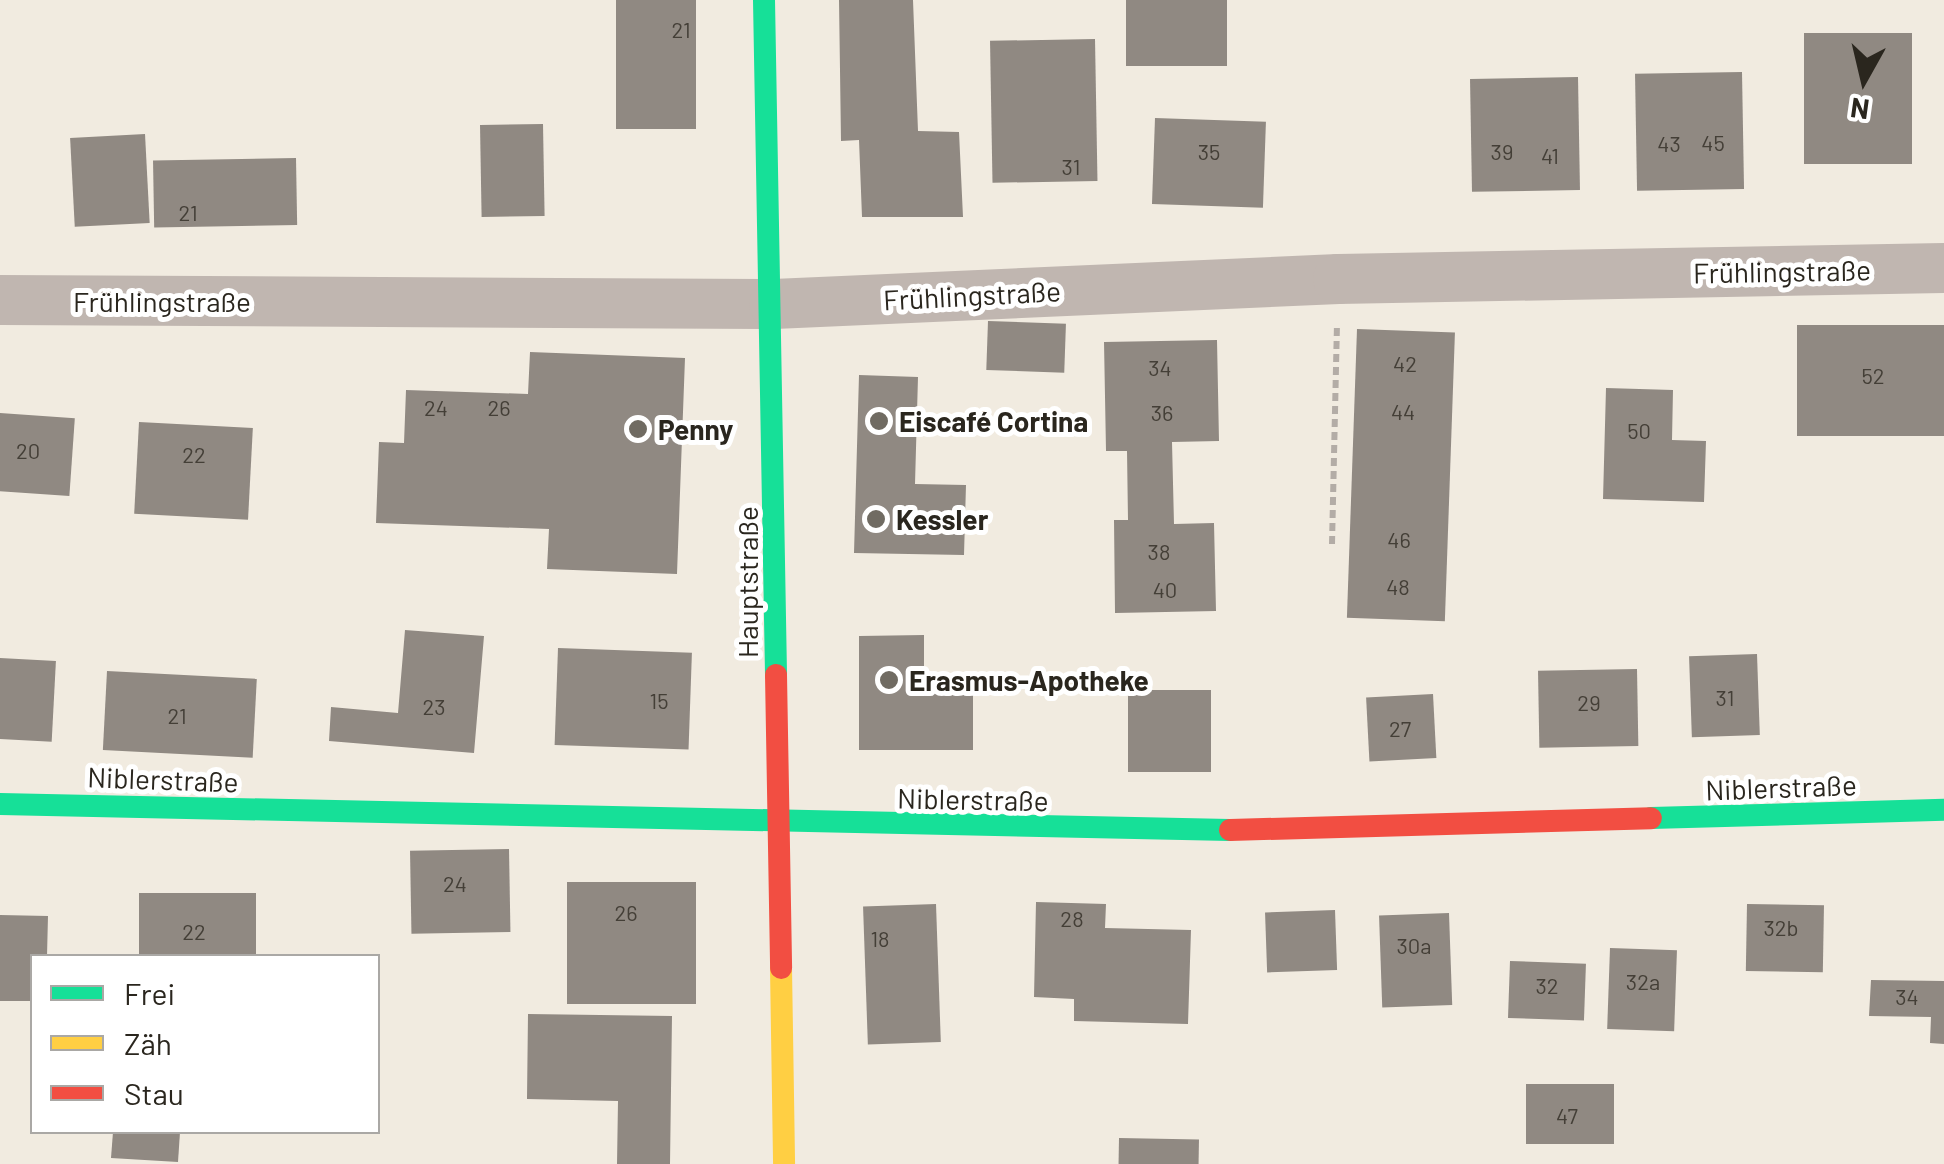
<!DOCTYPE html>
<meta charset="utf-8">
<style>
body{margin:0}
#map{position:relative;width:1944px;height:1164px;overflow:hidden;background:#f1ebe0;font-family:Barlow,sans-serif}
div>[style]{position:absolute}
.building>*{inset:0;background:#908982;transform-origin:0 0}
.path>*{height:6px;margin-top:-3px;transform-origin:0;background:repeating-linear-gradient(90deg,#b3aca6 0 8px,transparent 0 13px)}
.street>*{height:50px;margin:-25px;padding:0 25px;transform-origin:25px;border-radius:25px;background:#c0b6b0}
.fast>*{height:22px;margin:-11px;padding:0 11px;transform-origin:11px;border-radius:11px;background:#16e098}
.slow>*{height:22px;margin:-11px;padding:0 11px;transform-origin:11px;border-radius:11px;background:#ffcf43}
.jam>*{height:22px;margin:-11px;padding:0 11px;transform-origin:11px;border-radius:11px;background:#f24e42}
.dots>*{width:28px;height:28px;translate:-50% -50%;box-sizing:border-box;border:5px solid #fff;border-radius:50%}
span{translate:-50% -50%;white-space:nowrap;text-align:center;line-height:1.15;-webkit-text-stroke:10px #fff;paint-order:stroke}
.number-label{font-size:22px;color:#443f37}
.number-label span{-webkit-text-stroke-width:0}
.street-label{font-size:28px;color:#2a261e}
.poi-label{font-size:28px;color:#2a261e;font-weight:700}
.left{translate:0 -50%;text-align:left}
.legend{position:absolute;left:30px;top:954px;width:350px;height:180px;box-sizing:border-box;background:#fff;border:2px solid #aaa8a5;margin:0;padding:12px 18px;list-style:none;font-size:30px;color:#2a261e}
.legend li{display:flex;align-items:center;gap:20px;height:50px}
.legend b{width:50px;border:2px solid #aaa8a5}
.north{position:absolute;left:1814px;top:30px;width:100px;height:100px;-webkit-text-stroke:8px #fff;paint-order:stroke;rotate:188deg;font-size:28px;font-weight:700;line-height:40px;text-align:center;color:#2a261e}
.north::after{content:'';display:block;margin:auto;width:35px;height:45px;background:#2a261e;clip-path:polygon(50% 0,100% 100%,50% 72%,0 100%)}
</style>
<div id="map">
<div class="building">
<i style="left:616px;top:0;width:80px;height:129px"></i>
<i style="clip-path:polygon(839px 0,913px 0,918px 131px,959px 132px,963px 217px,862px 217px,859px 140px,841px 141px)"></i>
<i style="left:1126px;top:0;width:101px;height:66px"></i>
<i style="left:1912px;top:33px;width:131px;height:108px;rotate:90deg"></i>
<i style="left:1095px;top:39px;width:142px;height:105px;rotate:89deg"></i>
<i style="left:1742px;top:72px;width:117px;height:107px;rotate:89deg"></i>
<i style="left:1578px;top:77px;width:113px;height:108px;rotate:89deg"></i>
<i style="left:1155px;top:118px;width:111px;height:86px;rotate:2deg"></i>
<i style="left:543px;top:124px;width:92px;height:63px;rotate:89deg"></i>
<i style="left:145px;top:134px;width:89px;height:75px;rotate:87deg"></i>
<i style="left:296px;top:158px;width:67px;height:143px;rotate:89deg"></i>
<i style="left:988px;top:321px;width:78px;height:49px;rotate:2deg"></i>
<i style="left:1797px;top:325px;width:147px;height:111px"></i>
<i style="left:1357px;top:329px;width:98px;height:289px;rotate:2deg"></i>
<i style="clip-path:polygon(1217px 340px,1219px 441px,1172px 442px,1174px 524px,1214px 523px,1216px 611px,1115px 613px,1114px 520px,1128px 520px,1127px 451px,1106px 451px,1104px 342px)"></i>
<i style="clip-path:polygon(530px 352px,685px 358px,677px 574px,547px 569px,549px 529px,376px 523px,379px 442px,404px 443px,406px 390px,528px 394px)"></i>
<i style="clip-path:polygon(859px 375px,918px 377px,915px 484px,966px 485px,964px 555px,854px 553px)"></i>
<i style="clip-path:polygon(1606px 388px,1673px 390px,1672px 440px,1706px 441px,1704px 502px,1603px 499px)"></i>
<i style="left:0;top:413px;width:75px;height:78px;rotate:4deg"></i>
<i style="left:139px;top:422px;width:114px;height:92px;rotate:3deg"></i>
<i style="clip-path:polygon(405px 630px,484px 636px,474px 753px,329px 741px,331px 707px,398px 713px)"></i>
<i style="clip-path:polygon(924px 635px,924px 687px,973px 687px,973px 750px,859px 750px,859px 636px)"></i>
<i style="left:558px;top:648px;width:134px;height:97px;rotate:2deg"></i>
<i style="left:1757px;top:654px;width:81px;height:68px;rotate:88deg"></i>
<i style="left:0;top:658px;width:56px;height:81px;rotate:3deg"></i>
<i style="left:1637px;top:669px;width:77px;height:99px;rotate:89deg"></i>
<i style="left:107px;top:671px;width:150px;height:79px;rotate:3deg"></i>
<i style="left:1128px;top:690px;width:83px;height:82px"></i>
<i style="left:1433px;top:694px;width:64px;height:67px;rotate:87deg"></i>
<i style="left:509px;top:849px;width:83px;height:99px;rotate:89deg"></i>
<i style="left:567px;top:882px;width:129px;height:122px"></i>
<i style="left:139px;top:893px;width:117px;height:63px"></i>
<i style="clip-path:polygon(1036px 902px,1106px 904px,1105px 928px,1191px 930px,1188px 1024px,1074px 1021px,1074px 999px,1034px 997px)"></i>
<i style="left:936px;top:904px;width:138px;height:73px;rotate:88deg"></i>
<i style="left:1747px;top:904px;width:77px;height:67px;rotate:1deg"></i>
<i style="left:1335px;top:910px;width:60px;height:70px;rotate:88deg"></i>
<i style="left:1449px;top:913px;width:92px;height:70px;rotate:88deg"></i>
<i style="clip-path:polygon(0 915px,48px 916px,47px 956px,32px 956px,32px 1001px,0 1001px)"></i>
<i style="left:1610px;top:948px;width:67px;height:81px;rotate:2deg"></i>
<i style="left:1510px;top:961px;width:76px;height:57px;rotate:2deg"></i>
<i style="clip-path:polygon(1871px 980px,1944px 981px,1944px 1044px,1930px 1043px,1931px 1017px,1869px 1016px)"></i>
<i style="clip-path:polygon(528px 1014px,672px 1016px,670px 1164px,617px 1164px,618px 1101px,527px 1099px)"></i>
<i style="left:1526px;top:1084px;width:88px;height:60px"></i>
<i style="clip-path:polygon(113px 1132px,180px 1132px,178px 1162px,111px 1158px)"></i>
<i style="left:1119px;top:1138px;width:80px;height:26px;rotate:1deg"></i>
</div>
<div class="path">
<i style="left:1332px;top:544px;width:218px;rotate:-88.7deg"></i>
</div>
<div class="street">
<i style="left:0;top:300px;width:774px;rotate:0.3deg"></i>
<i style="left:774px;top:304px;width:565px;rotate:-2.54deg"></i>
<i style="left:1338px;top:279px;width:606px;rotate:-1.04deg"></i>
</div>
<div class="fast">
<i style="left:764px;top:0;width:675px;rotate:88.98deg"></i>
<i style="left:0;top:804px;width:1230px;rotate:1.21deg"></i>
<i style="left:1651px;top:818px;width:293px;rotate:-1.6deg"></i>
</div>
<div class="slow">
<i style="left:781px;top:968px;width:196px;rotate:89.1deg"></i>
</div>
<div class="jam">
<i style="left:776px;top:675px;width:293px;rotate:89deg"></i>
<i style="left:1230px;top:830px;width:421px;rotate:-1.6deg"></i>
</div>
<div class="dots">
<i style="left:879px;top:421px;background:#706b62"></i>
<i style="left:638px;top:429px;background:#706b62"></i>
<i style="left:876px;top:519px;background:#706b62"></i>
<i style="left:889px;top:680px;background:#706b62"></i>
</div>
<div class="number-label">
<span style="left:681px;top:30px">21</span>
<span style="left:1713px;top:143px">45</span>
<span style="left:1669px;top:144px">43</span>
<span style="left:1209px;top:152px">35</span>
<span style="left:1502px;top:152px">39</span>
<span style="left:1550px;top:156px">41</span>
<span style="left:1071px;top:167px">31</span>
<span style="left:188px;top:213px">21</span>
<span style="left:1405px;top:364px">42</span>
<span style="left:1160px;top:368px">34</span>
<span style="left:1873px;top:376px">52</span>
<span style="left:436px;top:408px">24</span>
<span style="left:499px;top:408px">26</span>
<span style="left:1403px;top:412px">44</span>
<span style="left:1162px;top:413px">36</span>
<span style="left:1639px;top:431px">50</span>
<span style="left:28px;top:451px">20</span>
<span style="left:194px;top:455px">22</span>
<span style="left:1399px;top:540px">46</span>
<span style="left:1159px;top:552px">38</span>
<span style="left:1398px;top:587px">48</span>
<span style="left:1165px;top:590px">40</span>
<span style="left:1725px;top:698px">31</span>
<span style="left:659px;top:701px">15</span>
<span style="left:1589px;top:703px">29</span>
<span style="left:434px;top:707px">23</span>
<span style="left:177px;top:716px">21</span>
<span style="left:1400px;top:729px">27</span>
<span style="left:455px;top:884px">24</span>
<span style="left:626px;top:913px">26</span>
<span style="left:1072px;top:919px">28</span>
<span style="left:1781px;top:928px">32b</span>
<span style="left:194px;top:932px">22</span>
<span style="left:880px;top:939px">18</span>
<span style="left:1414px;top:946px">30a</span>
<span style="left:1643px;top:982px">32a</span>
<span style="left:1547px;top:986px">32</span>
<span style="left:1907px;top:997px">34</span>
<span style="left:1567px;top:1116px">47</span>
</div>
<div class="street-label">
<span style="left:1782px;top:271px;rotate:-1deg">Frühlingstraße</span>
<span style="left:972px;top:295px;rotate:-3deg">Frühlingstraße</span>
<span style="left:162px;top:301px">Frühlingstraße</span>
<span style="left:747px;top:582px;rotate:-90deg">Hauptstraße</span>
<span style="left:163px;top:779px;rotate:2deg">Niblerstraße</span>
<span style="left:1781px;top:787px;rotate:-2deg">Niblerstraße</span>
<span style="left:973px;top:799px;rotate:1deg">Niblerstraße</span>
</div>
<div class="poi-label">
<span class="left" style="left:899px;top:421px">Eiscafé Cortina</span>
<span class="left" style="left:658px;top:429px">Penny</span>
<span class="left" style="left:896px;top:519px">Kessler</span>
<span class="left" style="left:909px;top:680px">Erasmus-Apotheke</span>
</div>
<ul class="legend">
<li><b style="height:12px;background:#16e098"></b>Frei</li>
<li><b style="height:12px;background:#ffcf43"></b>Zäh</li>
<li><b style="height:12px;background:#f24e42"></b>Stau</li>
</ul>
<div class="north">N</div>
</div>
